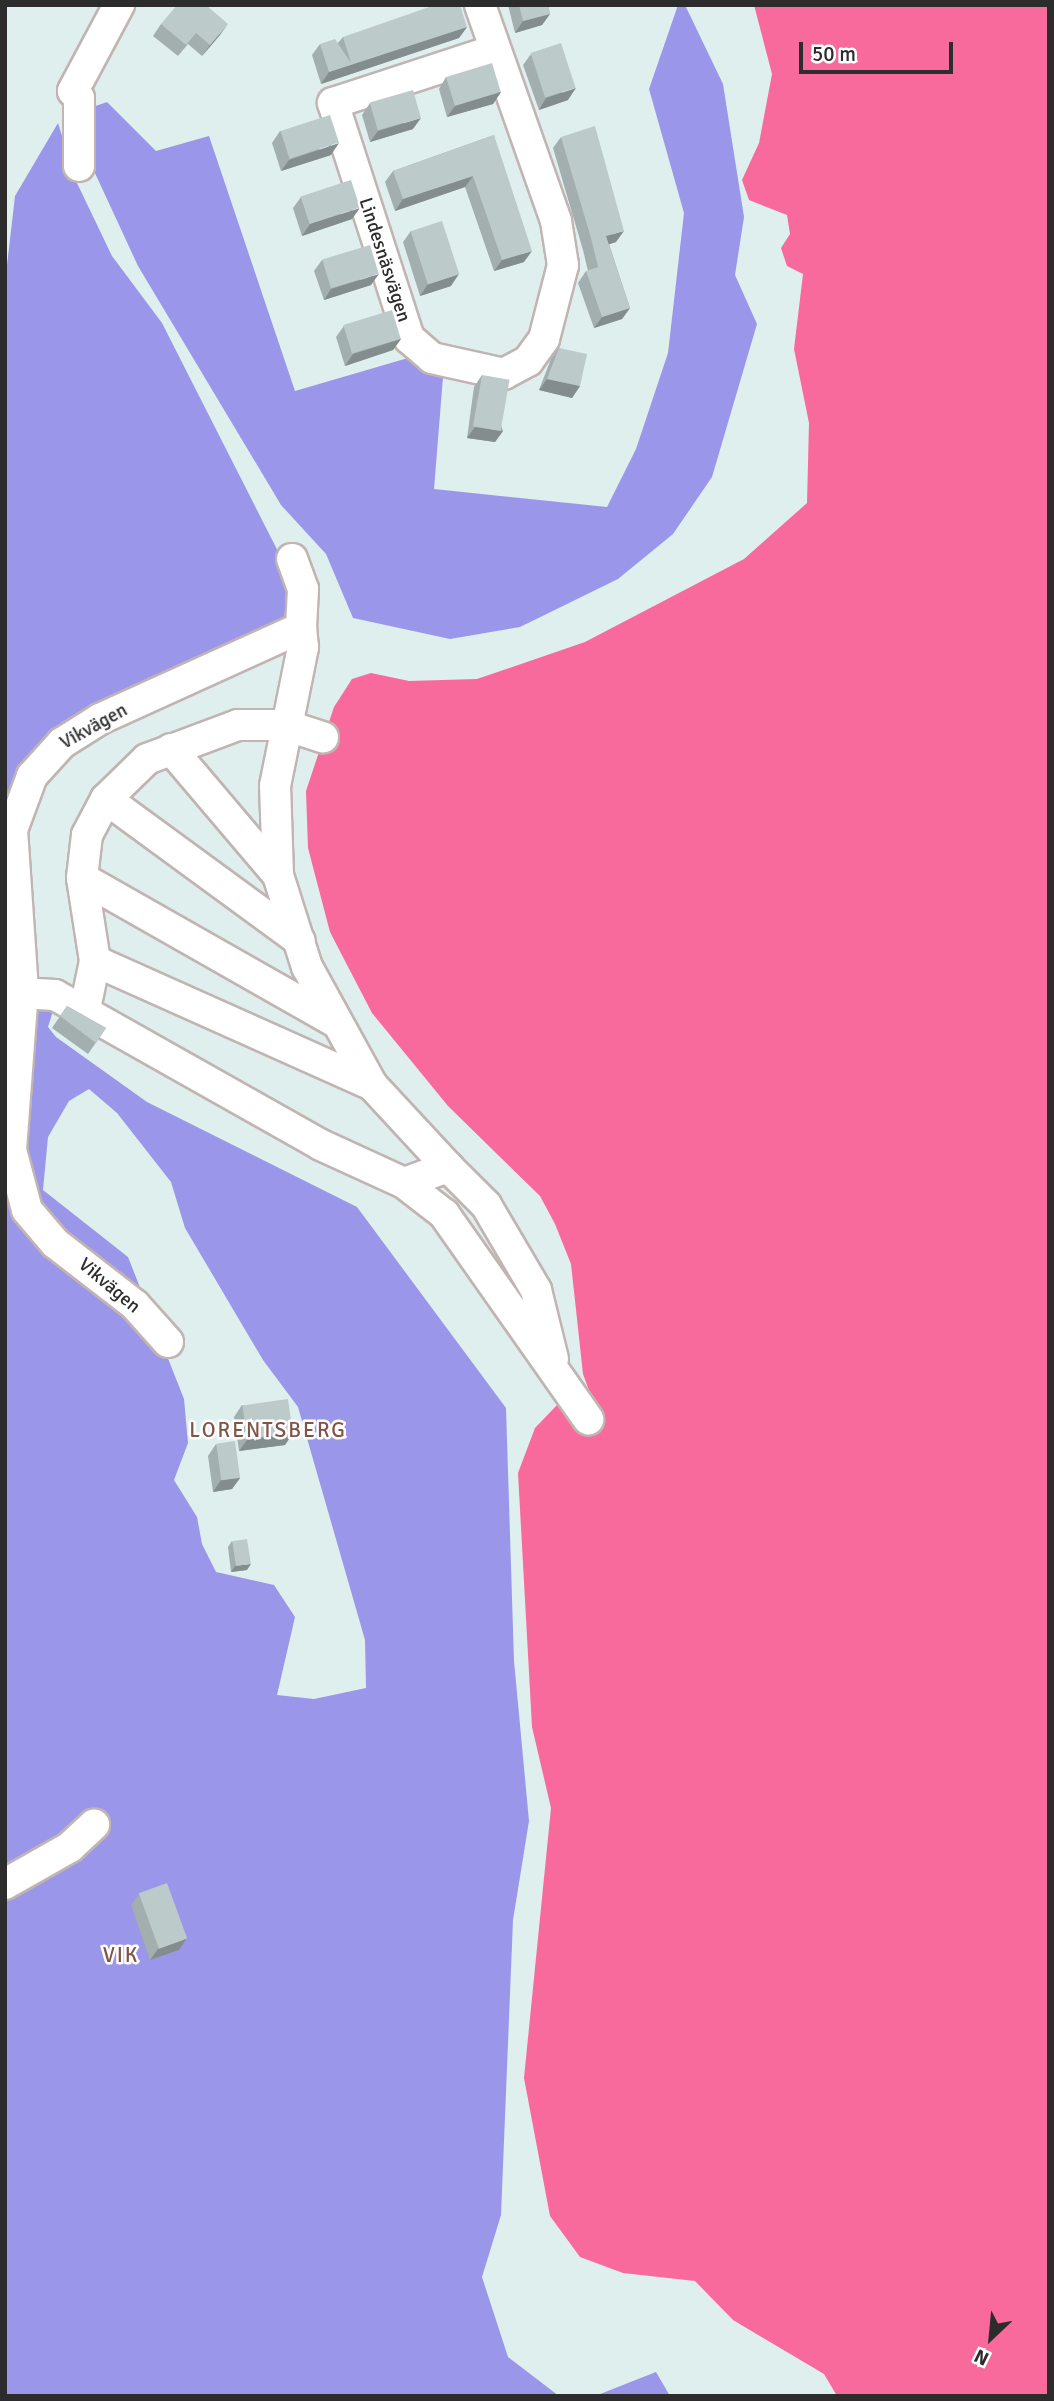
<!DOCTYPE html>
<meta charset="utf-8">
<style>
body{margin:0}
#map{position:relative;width:1054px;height:2401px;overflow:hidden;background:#deefee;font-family:Signika,sans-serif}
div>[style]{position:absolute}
.green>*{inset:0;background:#9a96e9}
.water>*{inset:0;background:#f8699c}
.roads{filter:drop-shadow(2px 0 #c1b4b2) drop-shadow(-2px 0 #c1b4b2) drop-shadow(0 2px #c1b4b2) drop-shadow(0 -2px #c1b4b2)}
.minor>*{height:30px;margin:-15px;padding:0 15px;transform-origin:15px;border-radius:15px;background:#fff}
.wall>*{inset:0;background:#a3aeae}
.shaded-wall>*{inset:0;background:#848d8d}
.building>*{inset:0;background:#bdcaca;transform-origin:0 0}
span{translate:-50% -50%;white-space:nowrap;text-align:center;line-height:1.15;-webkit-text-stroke:5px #fff;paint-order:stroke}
.street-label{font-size:19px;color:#2c2c2c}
.neighbourhood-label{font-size:21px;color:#815448;letter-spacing:2px}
.frame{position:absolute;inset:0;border:7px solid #2c2c2c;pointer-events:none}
.north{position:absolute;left:956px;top:2303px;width:70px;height:70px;-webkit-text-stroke:5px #fff;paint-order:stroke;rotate:206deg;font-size:19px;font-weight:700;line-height:28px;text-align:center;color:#2c2c2c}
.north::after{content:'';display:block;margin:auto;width:24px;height:32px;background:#2c2c2c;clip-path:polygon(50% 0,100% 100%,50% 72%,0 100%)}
.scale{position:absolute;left:799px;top:42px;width:154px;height:32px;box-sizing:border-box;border:4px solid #2c2c2c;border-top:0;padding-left:9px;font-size:21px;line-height:24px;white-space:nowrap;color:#2c2c2c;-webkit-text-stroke:5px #fff;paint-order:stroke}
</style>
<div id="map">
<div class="green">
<i style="clip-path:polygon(678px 5px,685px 5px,723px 84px,744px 217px,735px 275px,757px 324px,712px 477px,673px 534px,618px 579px,520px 627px,450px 639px,353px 618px,326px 554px,281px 505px,138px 266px,88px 158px,84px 110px,107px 102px,156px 151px,209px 136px,295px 391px,408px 358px,443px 377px,434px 489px,607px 507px,636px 449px,668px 353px,684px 213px,649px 89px)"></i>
<i style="clip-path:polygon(58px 123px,76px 181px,112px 256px,162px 323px,292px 579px,281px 631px,96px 711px,5px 817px,6px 274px,15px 196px)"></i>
<i style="clip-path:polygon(evenodd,44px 1006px,53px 1011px,48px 1027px,56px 1037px,147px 1102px,357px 1207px,506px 1408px,514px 1661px,529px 1821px,513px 1920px,501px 2215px,482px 2277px,508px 2357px,559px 2396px,5px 2396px,5px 1025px,44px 1006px,89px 1089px,117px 1113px,171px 1182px,185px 1228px,263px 1360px,298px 1407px,365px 1640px,366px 1688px,314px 1699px,277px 1695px,295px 1617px,274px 1585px,216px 1572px,202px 1544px,197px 1517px,174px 1480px,188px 1443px,184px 1399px,128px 1257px,43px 1190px,48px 1137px,69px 1101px,89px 1089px)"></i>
<i style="clip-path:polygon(656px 2372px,670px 2396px,595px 2396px)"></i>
</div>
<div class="water">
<i style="clip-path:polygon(754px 5px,1049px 5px,1049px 2396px,837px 2396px,824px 2374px,733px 2320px,695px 2281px,623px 2273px,580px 2257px,550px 2216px,524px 2078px,551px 1808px,532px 1727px,518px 1473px,535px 1428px,558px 1404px,583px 1431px,599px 1418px,583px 1374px,571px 1264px,555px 1224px,540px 1196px,448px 1106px,372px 1013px,330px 932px,308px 848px,306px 791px,334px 707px,352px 679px,371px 673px,409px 681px,477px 679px,585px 642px,744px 559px,807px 503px,809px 423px,794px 349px,803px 274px,787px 266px,781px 248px,790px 234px,787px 215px,749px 200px,742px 180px,759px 143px,772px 74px)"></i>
</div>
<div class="roads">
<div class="minor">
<i style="left:480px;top:5px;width:229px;rotate:70.6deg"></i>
<i style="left:556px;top:221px;width:45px;rotate:81deg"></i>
<i style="left:563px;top:265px;width:76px;rotate:104.4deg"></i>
<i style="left:544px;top:339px;width:27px;rotate:126deg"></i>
<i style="left:528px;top:361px;width:27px;rotate:152deg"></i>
<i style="left:504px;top:374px;width:74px;rotate:-167.5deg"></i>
<i style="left:432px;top:358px;width:30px;rotate:-139deg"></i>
<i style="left:409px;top:338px;width:247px;rotate:-107.9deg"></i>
<i style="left:333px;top:103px;width:170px;rotate:-18.1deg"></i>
<i style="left:79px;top:166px;width:68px;rotate:-90deg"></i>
<i style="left:79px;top:98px;width:9px;rotate:-131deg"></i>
<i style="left:73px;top:91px;width:98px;rotate:-61.9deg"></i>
<i style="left:171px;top:749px;width:165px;rotate:49.7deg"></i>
<i style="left:106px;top:799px;width:240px;rotate:36.2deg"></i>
<i style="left:82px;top:878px;width:292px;rotate:29.6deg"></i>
<i style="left:95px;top:961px;width:303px;rotate:24.1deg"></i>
<i style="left:5px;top:992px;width:50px;rotate:3.4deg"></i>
<i style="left:55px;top:995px;width:305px;rotate:29.4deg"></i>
<i style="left:321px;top:1145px;width:91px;rotate:24.6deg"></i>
<i style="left:404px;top:1183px;width:47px;rotate:-20deg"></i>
<i style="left:448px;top:1167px;width:112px;rotate:-132.8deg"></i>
<i style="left:372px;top:1085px;width:135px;rotate:-118.8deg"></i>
<i style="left:307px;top:967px;width:96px;rotate:-107.5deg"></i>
<i style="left:278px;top:875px;width:89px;rotate:-91.9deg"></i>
<i style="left:275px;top:786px;width:142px;rotate:-78.6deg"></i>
<i style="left:303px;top:647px;width:19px;rotate:-96deg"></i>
<i style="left:85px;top:1009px;width:49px;rotate:-78.2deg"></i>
<i style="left:95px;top:961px;width:84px;rotate:-98.9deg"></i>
<i style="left:82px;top:878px;width:43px;rotate:-83.4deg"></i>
<i style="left:87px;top:835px;width:41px;rotate:-62.2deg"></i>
<i style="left:106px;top:799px;width:57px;rotate:-44.3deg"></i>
<i style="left:147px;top:759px;width:97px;rotate:-20.5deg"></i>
<i style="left:238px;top:725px;width:47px"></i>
<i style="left:285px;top:725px;width:40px;rotate:18deg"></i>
<i style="left:448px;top:1167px;width:54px;rotate:45deg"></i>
<i style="left:486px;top:1205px;width:99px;rotate:59.5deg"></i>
<i style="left:536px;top:1290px;width:71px;rotate:76.2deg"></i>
<i style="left:404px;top:1183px;width:51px;rotate:37.8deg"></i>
<i style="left:444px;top:1214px;width:251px;rotate:54.9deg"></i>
<i style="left:168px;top:1342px;width:50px;rotate:-131.7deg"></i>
<i style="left:135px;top:1305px;width:101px;rotate:-142.2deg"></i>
<i style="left:55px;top:1243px;width:43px;rotate:-130.3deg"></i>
<i style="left:27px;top:1210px;width:62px;rotate:-104.9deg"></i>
<i style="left:11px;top:1150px;width:159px;rotate:-85.7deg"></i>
<i style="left:23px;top:991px;width:161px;rotate:-93.9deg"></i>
<i style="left:12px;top:830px;width:58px;rotate:-69.7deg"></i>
<i style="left:32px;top:776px;width:45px;rotate:-47.7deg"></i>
<i style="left:62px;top:743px;width:45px;rotate:-32.3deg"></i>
<i style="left:100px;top:719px;width:221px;rotate:-24.4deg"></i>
<i style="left:301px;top:628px;width:39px;rotate:-87deg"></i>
<i style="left:303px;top:589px;width:32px;rotate:-110deg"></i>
<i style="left:5px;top:1884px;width:75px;rotate:-29.6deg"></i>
<i style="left:70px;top:1847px;width:33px;rotate:-43deg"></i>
</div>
</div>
<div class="wall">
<i style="clip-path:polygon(508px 5px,548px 5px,550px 14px,542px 25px,515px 33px)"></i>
<i style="clip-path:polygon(161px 24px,220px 35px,202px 56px,188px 44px,178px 56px,153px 36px)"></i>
<i style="clip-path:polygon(467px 27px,459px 38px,321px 84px,312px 55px,320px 44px,338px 43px,343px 37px)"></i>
<i style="clip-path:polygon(531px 54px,568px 100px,539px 110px,523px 65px)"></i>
<i style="clip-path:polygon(446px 77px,501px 92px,493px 104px,447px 117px,439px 89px)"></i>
<i style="clip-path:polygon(370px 103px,413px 129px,370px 142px,362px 115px)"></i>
<i style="clip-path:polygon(280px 131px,331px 155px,281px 171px,272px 143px)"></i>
<i style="clip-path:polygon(494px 135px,524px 262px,494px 271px,465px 187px,395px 211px,385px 182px,393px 171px)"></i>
<i style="clip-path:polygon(561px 137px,616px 242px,609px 244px,630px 308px,622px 319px,594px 328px,578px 283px,586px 271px,588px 271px,583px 250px,553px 148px)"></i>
<i style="clip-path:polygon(301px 197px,352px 219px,302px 236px,293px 208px)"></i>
<i style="clip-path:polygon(411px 231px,451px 286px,420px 296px,403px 242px)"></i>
<i style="clip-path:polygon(322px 260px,371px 285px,324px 300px,314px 271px)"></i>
<i style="clip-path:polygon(344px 326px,401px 339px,393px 350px,345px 366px,336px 337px)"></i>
<i style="clip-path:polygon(559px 348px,580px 386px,572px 398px,539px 390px,551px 359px)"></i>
<i style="clip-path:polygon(482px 375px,503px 431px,495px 442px,467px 438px,474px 387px)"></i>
<i style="clip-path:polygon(67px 1006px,106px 1028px,88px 1054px,52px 1028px)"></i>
<i style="clip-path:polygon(242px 1405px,293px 1433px,285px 1445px,239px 1451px,234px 1417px)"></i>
<i style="clip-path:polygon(216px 1444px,240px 1478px,232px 1489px,213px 1492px,208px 1456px)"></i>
<i style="clip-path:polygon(232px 1541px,247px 1570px,231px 1572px,228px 1547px)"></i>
<i style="clip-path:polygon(139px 1894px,179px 1950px,150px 1960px,131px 1905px)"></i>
</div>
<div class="shaded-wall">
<i style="clip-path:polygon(550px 14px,542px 25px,515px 33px,523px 21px)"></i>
<i style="clip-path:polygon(228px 24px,220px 35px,202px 56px,210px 45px)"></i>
<i style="clip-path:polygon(467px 27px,459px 38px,321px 84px,329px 72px)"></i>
<i style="clip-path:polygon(576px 88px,568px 100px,539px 110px,546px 98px)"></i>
<i style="clip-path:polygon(501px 92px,493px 104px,447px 117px,455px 106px)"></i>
<i style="clip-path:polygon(421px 118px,413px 129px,370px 142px,378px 131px)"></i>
<i style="clip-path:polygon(339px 143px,331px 155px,281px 171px,289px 160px)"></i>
<i style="clip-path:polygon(473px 176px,465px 187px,395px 211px,403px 199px)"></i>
<i style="clip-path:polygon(360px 208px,352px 219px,302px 236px,310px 224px)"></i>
<i style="clip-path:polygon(624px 231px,616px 242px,598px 248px,606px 236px)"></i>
<i style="clip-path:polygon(532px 251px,524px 262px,494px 271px,502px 260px)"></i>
<i style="clip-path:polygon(379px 274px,371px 285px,324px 300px,331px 289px)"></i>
<i style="clip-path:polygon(459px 274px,451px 286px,420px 296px,428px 284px)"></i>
<i style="clip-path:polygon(630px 308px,622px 319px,594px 328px,602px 317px)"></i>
<i style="clip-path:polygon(401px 339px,393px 350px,345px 366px,353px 354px)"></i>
<i style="clip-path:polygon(547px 379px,580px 386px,572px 398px,539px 390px)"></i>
<i style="clip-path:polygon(475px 427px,503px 431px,495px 442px,467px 438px)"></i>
<i style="clip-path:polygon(293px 1433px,285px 1445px,239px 1451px,247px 1440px)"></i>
<i style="clip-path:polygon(240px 1478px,232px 1489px,213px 1492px,221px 1480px)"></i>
<i style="clip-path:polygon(251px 1564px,247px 1570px,231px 1572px,235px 1566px)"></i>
<i style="clip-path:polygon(187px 1938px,179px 1950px,150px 1960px,158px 1949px)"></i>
</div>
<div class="building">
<i style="clip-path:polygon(177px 5px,206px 5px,228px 24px,210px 45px,196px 33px,186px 45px,161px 24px)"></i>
<i style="clip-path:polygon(435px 5px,460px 5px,467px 27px,329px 72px,320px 44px,335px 39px,351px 63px,343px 37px)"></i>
<i style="clip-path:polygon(519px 5px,548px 5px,550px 14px,523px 21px)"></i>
<i style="left:561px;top:43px;width:47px;height:32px;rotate:72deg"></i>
<i style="left:492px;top:63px;width:30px;height:48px;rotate:73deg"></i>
<i style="left:413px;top:90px;width:29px;height:45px;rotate:74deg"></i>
<i style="left:330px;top:115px;width:29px;height:52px;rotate:72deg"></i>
<i style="clip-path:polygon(595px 126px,624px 231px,606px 236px,630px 308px,602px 317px,586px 271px,598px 267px,591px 238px,561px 137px)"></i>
<i style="clip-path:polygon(494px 135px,532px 251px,502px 260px,473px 176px,403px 199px,393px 171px)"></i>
<i style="left:351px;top:180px;width:29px;height:53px;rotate:72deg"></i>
<i style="left:442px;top:221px;width:56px;height:33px;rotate:72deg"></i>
<i style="left:370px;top:245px;width:30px;height:50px;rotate:73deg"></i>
<i style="left:392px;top:310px;width:30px;height:51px;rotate:73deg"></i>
<i style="clip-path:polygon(559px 348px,587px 354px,580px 386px,547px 379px)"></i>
<i style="left:482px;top:375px;width:28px;height:52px;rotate:10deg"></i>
<i style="clip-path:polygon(67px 1006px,106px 1028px,96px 1043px,60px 1016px)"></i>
<i style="left:288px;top:1399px;width:34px;height:46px;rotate:82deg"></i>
<i style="left:235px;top:1441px;width:37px;height:19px;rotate:82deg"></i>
<i style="left:247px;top:1539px;width:25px;height:15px;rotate:81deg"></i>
<i style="left:167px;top:1883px;width:59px;height:30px;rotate:70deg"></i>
</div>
<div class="street-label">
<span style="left:384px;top:260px;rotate:72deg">Lindesnäsvägen</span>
<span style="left:94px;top:727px;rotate:-29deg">Vikvägen</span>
<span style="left:109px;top:1286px;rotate:40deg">Vikvägen</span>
</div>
<div class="neighbourhood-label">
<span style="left:268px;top:1430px">LORENTSBERG</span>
<span style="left:121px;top:1955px">VIK</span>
</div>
<div class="frame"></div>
<div class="north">N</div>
<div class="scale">50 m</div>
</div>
